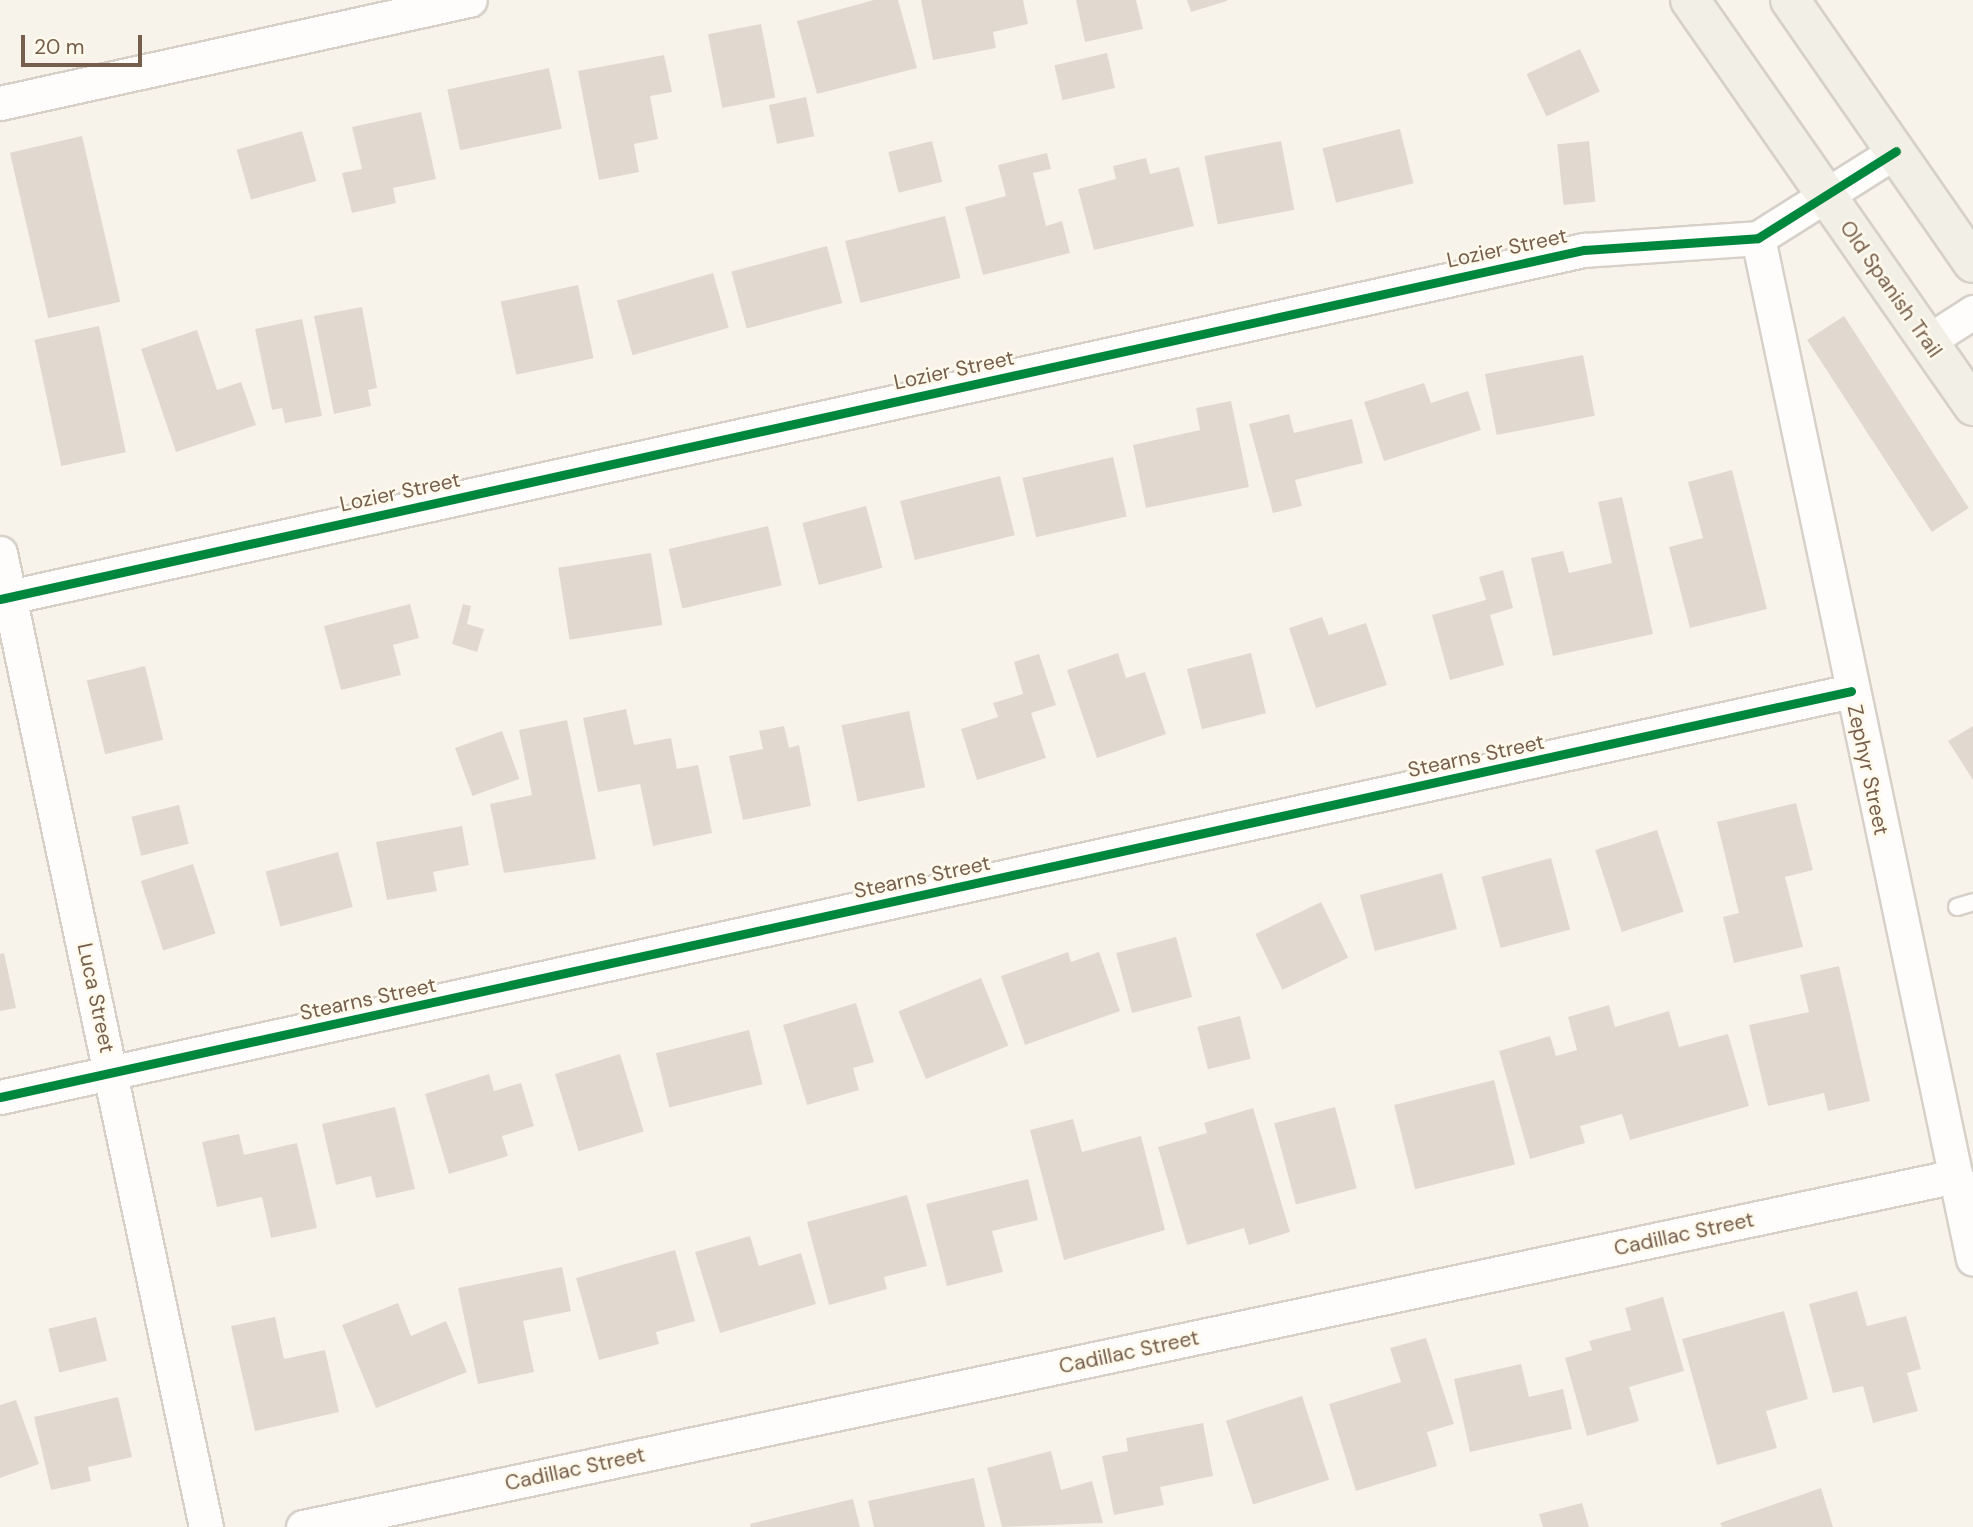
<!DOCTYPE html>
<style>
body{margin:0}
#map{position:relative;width:1973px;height:1527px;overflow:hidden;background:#f7f3eb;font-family:"DM Sans",sans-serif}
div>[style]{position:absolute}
.building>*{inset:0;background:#e1d9d0;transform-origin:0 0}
.roads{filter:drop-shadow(2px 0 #d6d0c9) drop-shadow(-2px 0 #d6d0c9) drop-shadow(0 2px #d6d0c9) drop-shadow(0 -2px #d6d0c9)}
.lane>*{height:16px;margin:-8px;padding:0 8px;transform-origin:8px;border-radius:8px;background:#fefdfc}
.street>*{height:33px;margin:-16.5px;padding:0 16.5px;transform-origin:16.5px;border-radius:16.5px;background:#fefdfc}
.primary>*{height:38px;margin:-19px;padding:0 19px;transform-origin:19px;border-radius:19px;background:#f2efe6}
.cycleway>*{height:9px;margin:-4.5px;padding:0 4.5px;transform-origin:4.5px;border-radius:4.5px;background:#00873e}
span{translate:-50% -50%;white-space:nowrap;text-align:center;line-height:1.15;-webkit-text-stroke:5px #fff9ec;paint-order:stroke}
.street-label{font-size:21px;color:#755e4b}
.scale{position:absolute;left:21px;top:35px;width:121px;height:32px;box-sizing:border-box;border:4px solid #755e4b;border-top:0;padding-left:9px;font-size:21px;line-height:24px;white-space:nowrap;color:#755e4b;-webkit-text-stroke:5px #fff9ec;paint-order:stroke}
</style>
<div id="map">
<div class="building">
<i style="clip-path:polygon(874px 0,898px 0,917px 68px,817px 94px,797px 21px)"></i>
<i style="clip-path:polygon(921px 0,1023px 0,1028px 24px,993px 32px,996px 48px,933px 60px)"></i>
<i style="clip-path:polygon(1076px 0,1136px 0,1143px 29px,1085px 42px)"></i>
<i style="clip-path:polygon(1187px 0,1227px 0,1227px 1px,1191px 12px)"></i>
<i style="left:761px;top:24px;width:75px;height:54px;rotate:79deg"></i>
<i style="left:1580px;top:49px;width:47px;height:59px;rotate:65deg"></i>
<i style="left:1107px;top:53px;width:36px;height:54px;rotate:77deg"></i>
<i style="clip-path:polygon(664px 55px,672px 92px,650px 96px,658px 139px,634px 144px,639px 172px,599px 180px,578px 71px)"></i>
<i style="left:549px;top:68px;width:62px;height:104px;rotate:78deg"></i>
<i style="left:806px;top:97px;width:40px;height:38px;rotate:78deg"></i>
<i style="clip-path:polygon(421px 112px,436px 179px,393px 188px,396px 203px,352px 213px,342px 173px,362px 169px,352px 127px)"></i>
<i style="left:1400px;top:129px;width:56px;height:80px;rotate:76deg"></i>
<i style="left:302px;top:131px;width:52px;height:68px;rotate:74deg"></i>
<i style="left:82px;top:136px;width:170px;height:74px;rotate:77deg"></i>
<i style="left:932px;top:141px;width:42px;height:45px;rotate:76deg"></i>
<i style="left:1281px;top:141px;width:70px;height:78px;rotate:79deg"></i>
<i style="left:1589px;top:141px;width:61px;height:32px;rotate:84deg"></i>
<i style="clip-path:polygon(1047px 153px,1051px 169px,1033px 173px,1046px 226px,1062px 221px,1070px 253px,983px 275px,965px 207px,1006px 196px,998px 165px)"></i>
<i style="clip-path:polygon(1146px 158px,1150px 174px,1179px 167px,1194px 226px,1094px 250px,1078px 189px,1116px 179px,1113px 166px)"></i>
<i style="left:945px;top:216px;width:64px;height:103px;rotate:76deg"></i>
<i style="left:827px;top:246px;width:59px;height:99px;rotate:75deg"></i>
<i style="left:713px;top:273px;width:57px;height:100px;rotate:74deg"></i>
<i style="left:578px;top:285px;width:75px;height:79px;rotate:78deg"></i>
<i style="clip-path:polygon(362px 307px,377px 388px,368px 390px,371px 406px,334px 414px,314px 316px)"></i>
<i style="left:1844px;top:316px;width:229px;height:44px;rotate:57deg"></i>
<i style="clip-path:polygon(302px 319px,322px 416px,285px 423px,282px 408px,272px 410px,255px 329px)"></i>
<i style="left:99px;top:326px;width:129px;height:66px;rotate:78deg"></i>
<i style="clip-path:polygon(197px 330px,217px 390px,241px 382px,256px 425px,176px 452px,141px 349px)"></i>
<i style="left:1583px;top:355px;width:62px;height:100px;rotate:79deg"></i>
<i style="clip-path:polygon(1424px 383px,1431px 403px,1468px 391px,1481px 430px,1384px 461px,1364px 402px)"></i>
<i style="clip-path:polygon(1231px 401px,1249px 487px,1146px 508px,1133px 445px,1200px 430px,1196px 408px)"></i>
<i style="clip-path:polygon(1289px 414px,1294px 433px,1352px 419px,1363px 463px,1295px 480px,1302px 506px,1273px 513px,1249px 424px)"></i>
<i style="left:1113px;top:457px;width:61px;height:93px;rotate:77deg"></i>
<i style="clip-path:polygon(1732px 470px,1767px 609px,1690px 628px,1669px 547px,1703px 538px,1688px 482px)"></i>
<i style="left:1000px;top:476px;width:61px;height:103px;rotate:76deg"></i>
<i style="clip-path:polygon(1622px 497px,1653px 634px,1553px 656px,1531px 558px,1563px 551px,1569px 573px,1612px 563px,1598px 502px)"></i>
<i style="left:866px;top:506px;width:64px;height:66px;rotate:75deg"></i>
<i style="left:768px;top:526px;width:61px;height:102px;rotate:77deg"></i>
<i style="left:651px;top:553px;width:73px;height:94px;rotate:81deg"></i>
<i style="clip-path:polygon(1503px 570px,1513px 608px,1490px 615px,1504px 665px,1450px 680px,1432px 615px,1486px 600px,1479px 577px)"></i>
<i style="clip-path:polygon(410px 604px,419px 638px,393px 645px,401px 675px,341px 690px,324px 626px)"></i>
<i style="clip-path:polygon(463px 604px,471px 606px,467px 624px,484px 629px,477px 652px,452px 644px)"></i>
<i style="clip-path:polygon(1322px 617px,1329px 635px,1366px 623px,1387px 685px,1316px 708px,1289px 628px)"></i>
<i style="clip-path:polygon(1118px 653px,1126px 678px,1145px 672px,1166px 734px,1097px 758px,1067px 670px)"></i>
<i style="left:1251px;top:653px;width:62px;height:66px;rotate:76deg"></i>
<i style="clip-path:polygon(1039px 654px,1056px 705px,1031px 713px,1046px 758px,977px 780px,961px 729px,998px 717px,993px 703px,1023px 694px,1014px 662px)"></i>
<i style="left:145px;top:666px;width:76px;height:60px;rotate:76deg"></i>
<i style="clip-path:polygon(626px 709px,634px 745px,671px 738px,677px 769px,698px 765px,712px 833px,653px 846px,640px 784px,598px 792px,583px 718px)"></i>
<i style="left:909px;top:711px;width:78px;height:69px;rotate:78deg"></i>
<i style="clip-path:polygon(567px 720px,596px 859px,504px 873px,490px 804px,532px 795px,519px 730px)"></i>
<i style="clip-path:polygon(784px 726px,789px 748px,799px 745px,811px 806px,743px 820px,729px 756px,763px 749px,759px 731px)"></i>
<i style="clip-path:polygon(1973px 726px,1973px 780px,1948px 741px)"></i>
<i style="left:502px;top:731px;width:51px;height:50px;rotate:70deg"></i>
<i style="clip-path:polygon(1796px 803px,1813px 870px,1785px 877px,1803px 947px,1734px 963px,1723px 917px,1739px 913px,1717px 822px)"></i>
<i style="left:179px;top:805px;width:40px;height:49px;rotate:76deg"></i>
<i style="clip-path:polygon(462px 826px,469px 865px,433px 872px,437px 891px,387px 900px,376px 842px)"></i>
<i style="left:1657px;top:830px;width:86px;height:65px;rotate:72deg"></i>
<i style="left:338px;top:852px;width:57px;height:75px;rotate:75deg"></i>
<i style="left:1551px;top:858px;width:74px;height:72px;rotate:75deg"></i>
<i style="left:193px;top:864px;width:73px;height:55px;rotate:72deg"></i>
<i style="left:1442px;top:873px;width:58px;height:85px;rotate:75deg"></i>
<i style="left:1321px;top:902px;width:62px;height:73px;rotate:64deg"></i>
<i style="left:1176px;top:937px;width:62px;height:62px;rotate:75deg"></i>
<i style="clip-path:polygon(1068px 952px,1071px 962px,1099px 952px,1120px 1011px,1025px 1045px,1001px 976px)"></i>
<i style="clip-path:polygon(4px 953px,16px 1008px,0 1011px,0 954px)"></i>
<i style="clip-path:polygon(1839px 966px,1870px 1101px,1828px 1111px,1824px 1093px,1768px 1106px,1749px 1025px,1809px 1012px,1800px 975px)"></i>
<i style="left:981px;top:978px;width:73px;height:89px;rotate:68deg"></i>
<i style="clip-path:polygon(856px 1003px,874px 1062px,853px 1068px,859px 1090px,807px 1105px,783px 1025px)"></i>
<i style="clip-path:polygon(1609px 1005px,1615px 1027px,1669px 1011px,1679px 1047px,1728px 1034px,1749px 1106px,1630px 1140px,1622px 1114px,1580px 1126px,1585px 1143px,1530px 1159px,1499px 1051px,1550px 1036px,1556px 1056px,1577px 1050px,1568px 1017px)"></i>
<i style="left:1240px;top:1016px;width:44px;height:44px;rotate:76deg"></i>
<i style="left:749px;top:1030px;width:56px;height:96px;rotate:76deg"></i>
<i style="left:620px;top:1054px;width:81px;height:68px;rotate:73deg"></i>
<i style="clip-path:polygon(489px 1074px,494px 1091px,521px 1083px,534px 1126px,502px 1136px,508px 1156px,449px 1174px,425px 1094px)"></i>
<i style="left:1494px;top:1080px;width:87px;height:103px;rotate:76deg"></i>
<i style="clip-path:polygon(395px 1107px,415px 1189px,376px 1198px,371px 1176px,336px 1185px,322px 1124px)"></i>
<i style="left:1335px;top:1107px;width:84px;height:63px;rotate:75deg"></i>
<i style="clip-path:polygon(1253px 1108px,1290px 1232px,1249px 1245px,1244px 1228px,1187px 1245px,1158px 1147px,1207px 1133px,1204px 1123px)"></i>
<i style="clip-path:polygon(1073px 1119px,1082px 1152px,1141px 1136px,1165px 1230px,1064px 1260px,1030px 1130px)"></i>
<i style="clip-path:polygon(239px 1134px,244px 1155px,297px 1143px,317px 1228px,271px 1238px,262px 1197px,217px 1207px,202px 1142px)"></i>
<i style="clip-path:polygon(1028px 1179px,1038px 1220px,992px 1231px,1003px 1272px,947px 1286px,926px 1204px)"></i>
<i style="clip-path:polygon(907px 1195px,927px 1266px,884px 1277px,887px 1289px,829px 1305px,807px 1222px)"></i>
<i style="clip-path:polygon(750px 1236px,759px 1266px,801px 1253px,816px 1304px,720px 1333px,695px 1252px)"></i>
<i style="clip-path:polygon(675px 1250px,695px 1321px,656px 1332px,659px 1344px,599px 1360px,576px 1278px)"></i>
<i style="clip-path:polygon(562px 1267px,571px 1311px,523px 1321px,534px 1372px,478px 1384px,458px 1288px)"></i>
<i style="clip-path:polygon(1857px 1291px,1867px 1326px,1906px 1316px,1921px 1369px,1907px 1373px,1918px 1411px,1873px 1423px,1863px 1386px,1833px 1393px,1809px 1304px)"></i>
<i style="clip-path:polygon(1663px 1297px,1684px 1371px,1629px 1387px,1639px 1421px,1587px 1436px,1565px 1358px,1592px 1350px,1589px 1341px,1631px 1330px,1625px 1308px)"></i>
<i style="clip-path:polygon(398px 1303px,411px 1336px,446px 1321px,467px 1372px,376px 1408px,342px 1325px)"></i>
<i style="clip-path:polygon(1784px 1311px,1808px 1399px,1766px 1411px,1777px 1448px,1717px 1465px,1682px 1339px)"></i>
<i style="left:96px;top:1317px;width:45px;height:49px;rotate:76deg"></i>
<i style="clip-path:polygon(275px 1317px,284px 1359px,325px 1350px,339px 1412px,255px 1431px,231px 1326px)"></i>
<i style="clip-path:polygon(1426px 1338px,1454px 1424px,1427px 1432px,1437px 1466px,1356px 1491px,1329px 1404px,1401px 1382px,1390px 1348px)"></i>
<i style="clip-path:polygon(1521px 1364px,1529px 1397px,1563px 1389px,1572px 1429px,1470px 1452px,1454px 1379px)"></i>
<i style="left:1302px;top:1396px;width:88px;height:80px;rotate:72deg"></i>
<i style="clip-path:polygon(118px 1397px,132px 1457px,88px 1467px,91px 1481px,51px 1490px,34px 1417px)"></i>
<i style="clip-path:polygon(16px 1400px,39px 1464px,0 1478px,0 1405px)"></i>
<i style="clip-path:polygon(1203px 1423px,1213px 1476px,1160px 1487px,1164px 1505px,1114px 1515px,1102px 1456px,1128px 1451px,1126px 1438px)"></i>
<i style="clip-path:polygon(1051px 1451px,1061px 1490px,1092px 1481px,1103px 1523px,1002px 1527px,987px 1468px)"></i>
<i style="clip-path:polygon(974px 1478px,985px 1527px,874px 1527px,868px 1501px)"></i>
<i style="clip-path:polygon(1821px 1488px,1833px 1527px,1722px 1527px,1720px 1523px)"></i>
<i style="clip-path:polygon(853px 1499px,860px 1527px,751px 1527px,750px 1524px)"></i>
<i style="clip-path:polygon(1582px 1503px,1589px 1527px,1543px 1527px,1539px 1514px)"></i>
</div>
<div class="roads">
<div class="lane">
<i style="left:1957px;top:907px;width:17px;rotate:-17deg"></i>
</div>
<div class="street">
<i style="left:0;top:103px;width:481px;rotate:-12.4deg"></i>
<i style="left:1758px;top:238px;width:1043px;rotate:78.11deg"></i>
<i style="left:1928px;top:341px;width:54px;rotate:-32.8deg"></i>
<i style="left:0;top:553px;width:996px;rotate:78.06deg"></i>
<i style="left:0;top:599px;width:1622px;rotate:-12.43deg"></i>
<i style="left:1584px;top:250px;width:174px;rotate:-3.9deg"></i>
<i style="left:1758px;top:238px;width:163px;rotate:-32.2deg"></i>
<i style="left:0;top:1097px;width:1895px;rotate:-12.37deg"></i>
<i style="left:303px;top:1527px;width:1690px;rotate:-11.99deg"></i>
</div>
<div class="primary">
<i style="left:1690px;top:0;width:495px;rotate:55.1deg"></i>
<i style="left:1790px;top:0;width:320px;rotate:55.2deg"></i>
</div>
</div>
<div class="cycleway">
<i style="left:0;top:599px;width:1622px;rotate:-12.43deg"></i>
<i style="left:1584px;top:250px;width:174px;rotate:-3.9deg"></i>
<i style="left:1758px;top:238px;width:163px;rotate:-32.2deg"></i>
<i style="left:0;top:1097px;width:1895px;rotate:-12.37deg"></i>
</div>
<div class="street-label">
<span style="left:1507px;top:248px;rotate:-12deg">Lozier Street</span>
<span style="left:1891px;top:289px;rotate:55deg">Old Spanish Trail</span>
<span style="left:954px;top:370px;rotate:-12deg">Lozier Street</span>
<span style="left:400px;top:492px;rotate:-12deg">Lozier Street</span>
<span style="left:1476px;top:756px;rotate:-12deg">Stearns Street</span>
<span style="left:1868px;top:770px;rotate:78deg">Zephyr Street</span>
<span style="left:922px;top:877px;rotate:-12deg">Stearns Street</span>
<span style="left:96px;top:998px;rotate:78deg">Luca Street</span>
<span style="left:368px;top:999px;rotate:-12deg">Stearns Street</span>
<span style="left:1684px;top:1234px;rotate:-12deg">Cadillac Street</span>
<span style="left:1129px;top:1352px;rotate:-12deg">Cadillac Street</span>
<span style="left:575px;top:1469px;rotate:-12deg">Cadillac Street</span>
</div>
<div class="scale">20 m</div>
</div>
